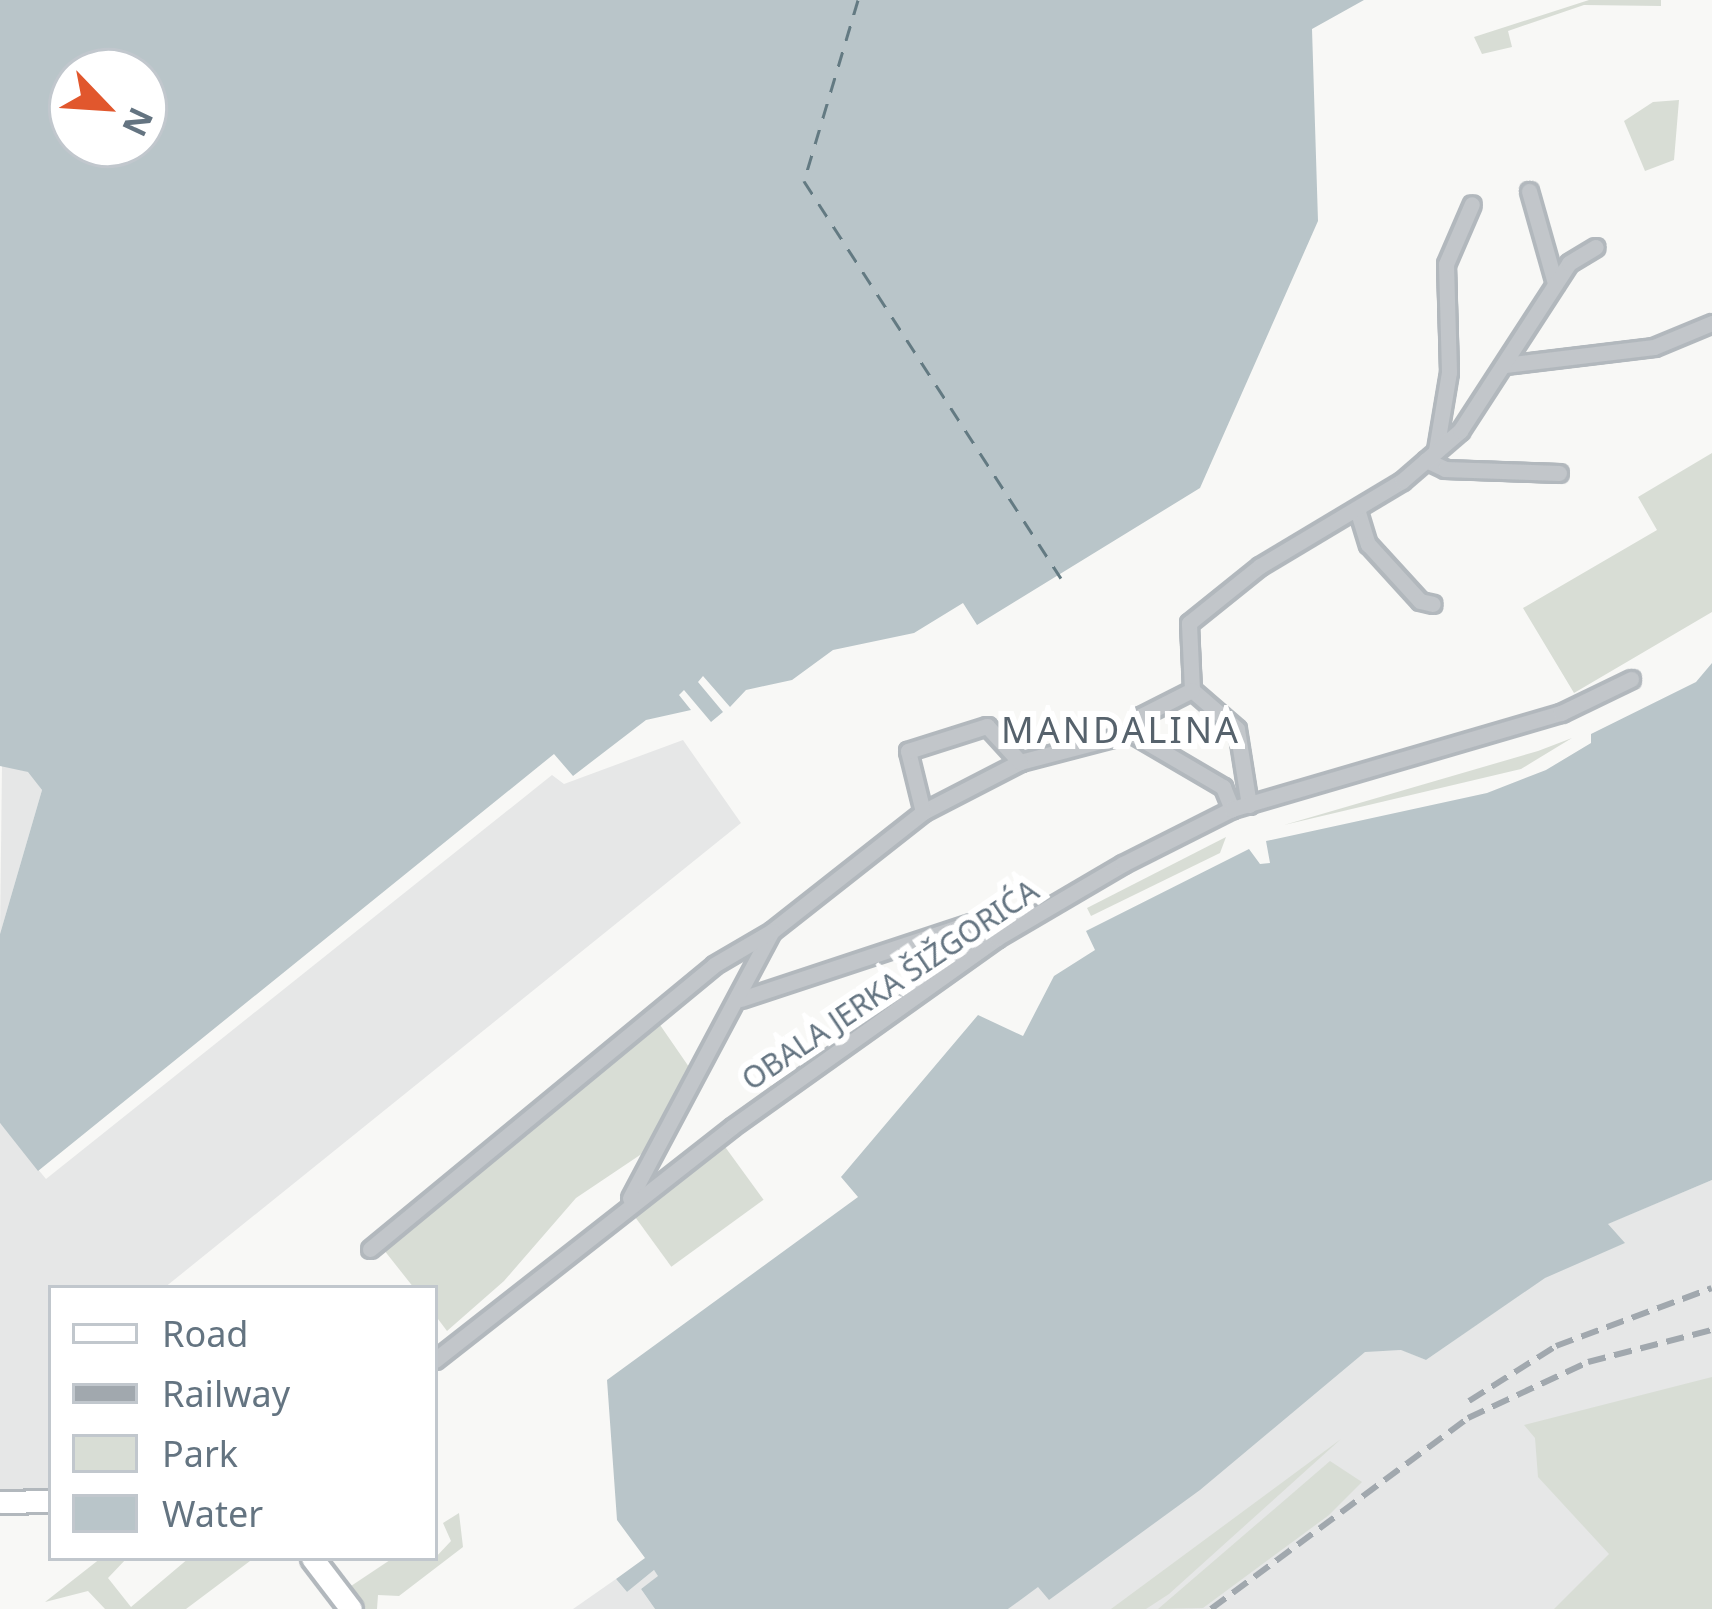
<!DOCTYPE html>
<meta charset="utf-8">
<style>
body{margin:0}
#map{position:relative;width:1712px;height:1609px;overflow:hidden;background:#f8f8f6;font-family:"Noto Sans",sans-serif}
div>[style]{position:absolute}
.built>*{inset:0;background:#e6e7e7}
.green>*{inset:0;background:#d8ddd5;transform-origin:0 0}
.water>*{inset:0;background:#b9c5c9}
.ferry>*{height:3px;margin-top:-1.5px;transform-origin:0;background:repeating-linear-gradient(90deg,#637a82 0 15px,transparent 0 27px)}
.roads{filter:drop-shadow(3px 0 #b2b8bd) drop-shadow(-3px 0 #b2b8bd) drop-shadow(0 3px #b2b8bd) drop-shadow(0 -3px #b2b8bd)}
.street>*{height:15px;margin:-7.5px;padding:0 7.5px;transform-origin:7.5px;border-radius:7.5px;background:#c2c6ca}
.secondary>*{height:21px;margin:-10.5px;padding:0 10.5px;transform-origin:10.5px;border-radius:10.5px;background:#fff}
.rail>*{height:6px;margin-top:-3px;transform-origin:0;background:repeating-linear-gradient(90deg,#a1a8ae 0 18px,transparent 0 27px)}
span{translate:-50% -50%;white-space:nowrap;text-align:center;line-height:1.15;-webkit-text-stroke:12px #fff;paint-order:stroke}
.street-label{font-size:30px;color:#647481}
.quarter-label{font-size:36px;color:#56626c;letter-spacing:3px}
.legend{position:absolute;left:48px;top:1285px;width:390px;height:276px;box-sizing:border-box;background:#fff;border:3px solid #c1c7cd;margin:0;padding:15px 21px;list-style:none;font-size:36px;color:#647481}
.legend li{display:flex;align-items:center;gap:24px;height:60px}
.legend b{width:60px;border:3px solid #c1c7cd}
.north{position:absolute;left:48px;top:48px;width:120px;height:120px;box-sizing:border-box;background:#fff;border:3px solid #c1c7cd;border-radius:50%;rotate:115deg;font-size:33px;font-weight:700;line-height:48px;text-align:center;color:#647481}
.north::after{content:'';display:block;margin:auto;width:42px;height:54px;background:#e1572d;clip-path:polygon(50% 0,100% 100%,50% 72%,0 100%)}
</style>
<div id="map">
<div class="built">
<i style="clip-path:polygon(683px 740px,741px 823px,164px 1288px,51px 1288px,51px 1492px,0 1492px,0 1123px,46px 1179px,552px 775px,564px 784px)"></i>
<i style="clip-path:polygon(2px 765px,29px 772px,42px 790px,0 934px)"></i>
<i style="clip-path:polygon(1712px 1180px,1712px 1609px,1008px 1609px,1038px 1586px,1049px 1599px,1365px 1351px,1402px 1350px,1426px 1360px,1545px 1277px,1624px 1243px,1607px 1224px)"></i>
<i style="clip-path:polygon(654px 1570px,659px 1576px,641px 1589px,655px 1609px,573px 1609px,616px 1579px,627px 1592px)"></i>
</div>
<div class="green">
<i style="clip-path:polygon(1589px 0,1661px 0,1661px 6px,1584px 5px,1508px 31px,1512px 47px,1482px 54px,1474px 37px)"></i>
<i style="clip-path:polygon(1679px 100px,1674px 160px,1645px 171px,1624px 121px,1653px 102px)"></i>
<i style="clip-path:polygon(1712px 453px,1712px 612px,1574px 693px,1523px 608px,1657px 530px,1638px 497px)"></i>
<i style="clip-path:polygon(1572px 738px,1521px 769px,1284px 825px,1538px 751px)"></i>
<i style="clip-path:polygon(1226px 837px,1220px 853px,1091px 916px,1087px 908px)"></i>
<i style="clip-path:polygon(658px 1022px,689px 1067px,643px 1153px,576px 1198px,504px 1281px,447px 1331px,435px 1315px,435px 1288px,414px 1288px,380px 1245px)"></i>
<i style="left:723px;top:1144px;width:69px;height:114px;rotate:54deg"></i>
<i style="clip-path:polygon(1712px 1377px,1712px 1609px,1554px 1609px,1609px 1554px,1538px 1477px,1535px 1438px,1524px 1425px)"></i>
<i style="clip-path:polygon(1341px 1439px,1169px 1594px,1146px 1609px,1111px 1609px)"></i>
<i style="clip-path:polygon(1330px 1461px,1362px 1482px,1329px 1515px,1203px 1608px,1158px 1609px)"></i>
<i style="clip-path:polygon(459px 1513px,463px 1547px,399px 1596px,378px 1595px,377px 1609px,362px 1609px,348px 1588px,393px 1558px,435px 1558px,451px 1541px,443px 1523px)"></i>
<i style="clip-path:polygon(101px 1558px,127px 1558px,108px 1578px,131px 1607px,189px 1558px,254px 1558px,186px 1609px,105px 1609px,88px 1591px,45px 1602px)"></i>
</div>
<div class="water">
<i style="clip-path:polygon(evenodd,0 0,1364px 0,1312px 29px,1318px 221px,1200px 488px,977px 625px,963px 603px,914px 633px,833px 650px,792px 680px,746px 690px,730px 707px,703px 676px,698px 682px,723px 712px,711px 722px,684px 690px,679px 695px,691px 710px,646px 720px,573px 776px,554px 754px,38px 1171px,0 1123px,0 934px,42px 790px,28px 772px,0 766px,0 0,72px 72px,144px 72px,144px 144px,72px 144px,72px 72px)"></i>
<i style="clip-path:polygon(1712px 663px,1712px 1180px,1608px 1224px,1625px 1243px,1545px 1278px,1426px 1360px,1401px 1350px,1365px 1352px,1200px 1490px,1049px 1600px,1038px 1587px,1008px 1609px,655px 1609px,641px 1589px,658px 1576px,654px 1570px,627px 1592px,616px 1579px,645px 1558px,617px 1520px,607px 1380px,858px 1197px,841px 1177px,978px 1015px,1023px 1036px,1054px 976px,1095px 950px,1086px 931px,1249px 849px,1260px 864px,1270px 863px,1266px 841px,1487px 793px,1546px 770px,1591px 743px,1591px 734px,1696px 682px)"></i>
</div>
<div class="ferry">
<i style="left:858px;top:0;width:189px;rotate:106.6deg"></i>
<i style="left:804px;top:181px;width:473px;rotate:57.1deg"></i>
</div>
<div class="roads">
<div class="street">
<i style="left:1529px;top:191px;width:96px;rotate:74.2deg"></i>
<i style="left:1505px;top:365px;width:150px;rotate:-6.9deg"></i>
<i style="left:1654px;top:347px;width:63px;rotate:-22.5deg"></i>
<i style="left:1436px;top:450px;width:79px;rotate:-80.5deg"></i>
<i style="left:1449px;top:372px;width:108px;rotate:-91.6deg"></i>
<i style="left:1446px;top:264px;width:65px;rotate:-66.6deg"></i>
<i style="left:1426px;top:460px;width:21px;rotate:25deg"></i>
<i style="left:1445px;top:469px;width:114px;rotate:2deg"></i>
<i style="left:1357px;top:509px;width:37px;rotate:73deg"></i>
<i style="left:1368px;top:544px;width:77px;rotate:47.6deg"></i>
<i style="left:1420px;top:601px;width:13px;rotate:13deg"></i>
<i style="left:1131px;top:733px;width:107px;rotate:30.4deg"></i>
<i style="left:1223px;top:787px;width:24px;rotate:68deg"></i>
<i style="left:1249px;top:805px;width:77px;rotate:-99deg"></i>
<i style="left:1237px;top:729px;width:60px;rotate:-139.1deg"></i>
<i style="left:1192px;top:690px;width:67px;rotate:-92.6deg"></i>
<i style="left:1189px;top:623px;width:91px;rotate:-38.8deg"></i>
<i style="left:1260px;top:566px;width:165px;rotate:-30.9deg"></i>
<i style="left:1402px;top:481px;width:77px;rotate:-40.8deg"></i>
<i style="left:1460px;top:431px;width:200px;rotate:-57deg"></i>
<i style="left:1569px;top:263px;width:31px;rotate:-31deg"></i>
<i style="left:923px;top:812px;width:109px;rotate:-27.3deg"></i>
<i style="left:1020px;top:762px;width:115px;rotate:-14.6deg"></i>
<i style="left:1131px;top:733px;width:20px;rotate:-60deg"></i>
<i style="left:1141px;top:716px;width:57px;rotate:-27deg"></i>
<i style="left:741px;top:999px;width:252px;rotate:-18.3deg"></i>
<i style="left:980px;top:920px;width:25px;rotate:47deg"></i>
<i style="left:630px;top:1198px;width:302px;rotate:-62deg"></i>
<i style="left:772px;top:931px;width:192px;rotate:-38.2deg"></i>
<i style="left:923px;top:812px;width:63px;rotate:-103.8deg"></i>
<i style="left:908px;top:751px;width:83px;rotate:-17.6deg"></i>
<i style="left:987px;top:726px;width:49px;rotate:47.5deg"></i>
<i style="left:370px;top:1249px;width:446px;rotate:-39.5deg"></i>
<i style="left:714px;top:965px;width:67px;rotate:-30.4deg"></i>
<i style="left:435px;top:1360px;width:377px;rotate:-38.1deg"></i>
<i style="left:732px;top:1127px;width:325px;rotate:-35.5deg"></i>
<i style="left:997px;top:938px;width:146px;rotate:-30.4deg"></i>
<i style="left:1123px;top:864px;width:122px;rotate:-26.8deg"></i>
<i style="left:1232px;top:809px;width:343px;rotate:-16.3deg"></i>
<i style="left:1561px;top:713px;width:78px;rotate:-25.9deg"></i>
</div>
<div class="secondary">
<i style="left:0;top:1502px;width:51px;rotate:-1.1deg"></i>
<i style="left:312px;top:1558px;width:64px;rotate:52.6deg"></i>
</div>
</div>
<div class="rail">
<i style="left:1469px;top:1401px;width:103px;rotate:-32.3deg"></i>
<i style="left:1556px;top:1346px;width:166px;rotate:-20.4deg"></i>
<i style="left:1211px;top:1609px;width:320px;rotate:-36.6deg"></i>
<i style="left:1468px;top:1418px;width:132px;rotate:-25deg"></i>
<i style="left:1588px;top:1362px;width:128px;rotate:-14.5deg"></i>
</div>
<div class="street-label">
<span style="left:890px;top:985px;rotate:-34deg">OBALA JERKA ŠIŽGORIĆA</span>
</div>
<div class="quarter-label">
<span style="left:1121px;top:730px">MANDALINA</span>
</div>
<ul class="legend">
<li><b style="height:15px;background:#fff"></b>Road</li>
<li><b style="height:15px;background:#a1a8ae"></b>Railway</li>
<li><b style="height:33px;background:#d8ddd5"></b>Park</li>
<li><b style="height:33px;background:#b9c5c9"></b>Water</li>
</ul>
<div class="north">N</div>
</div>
